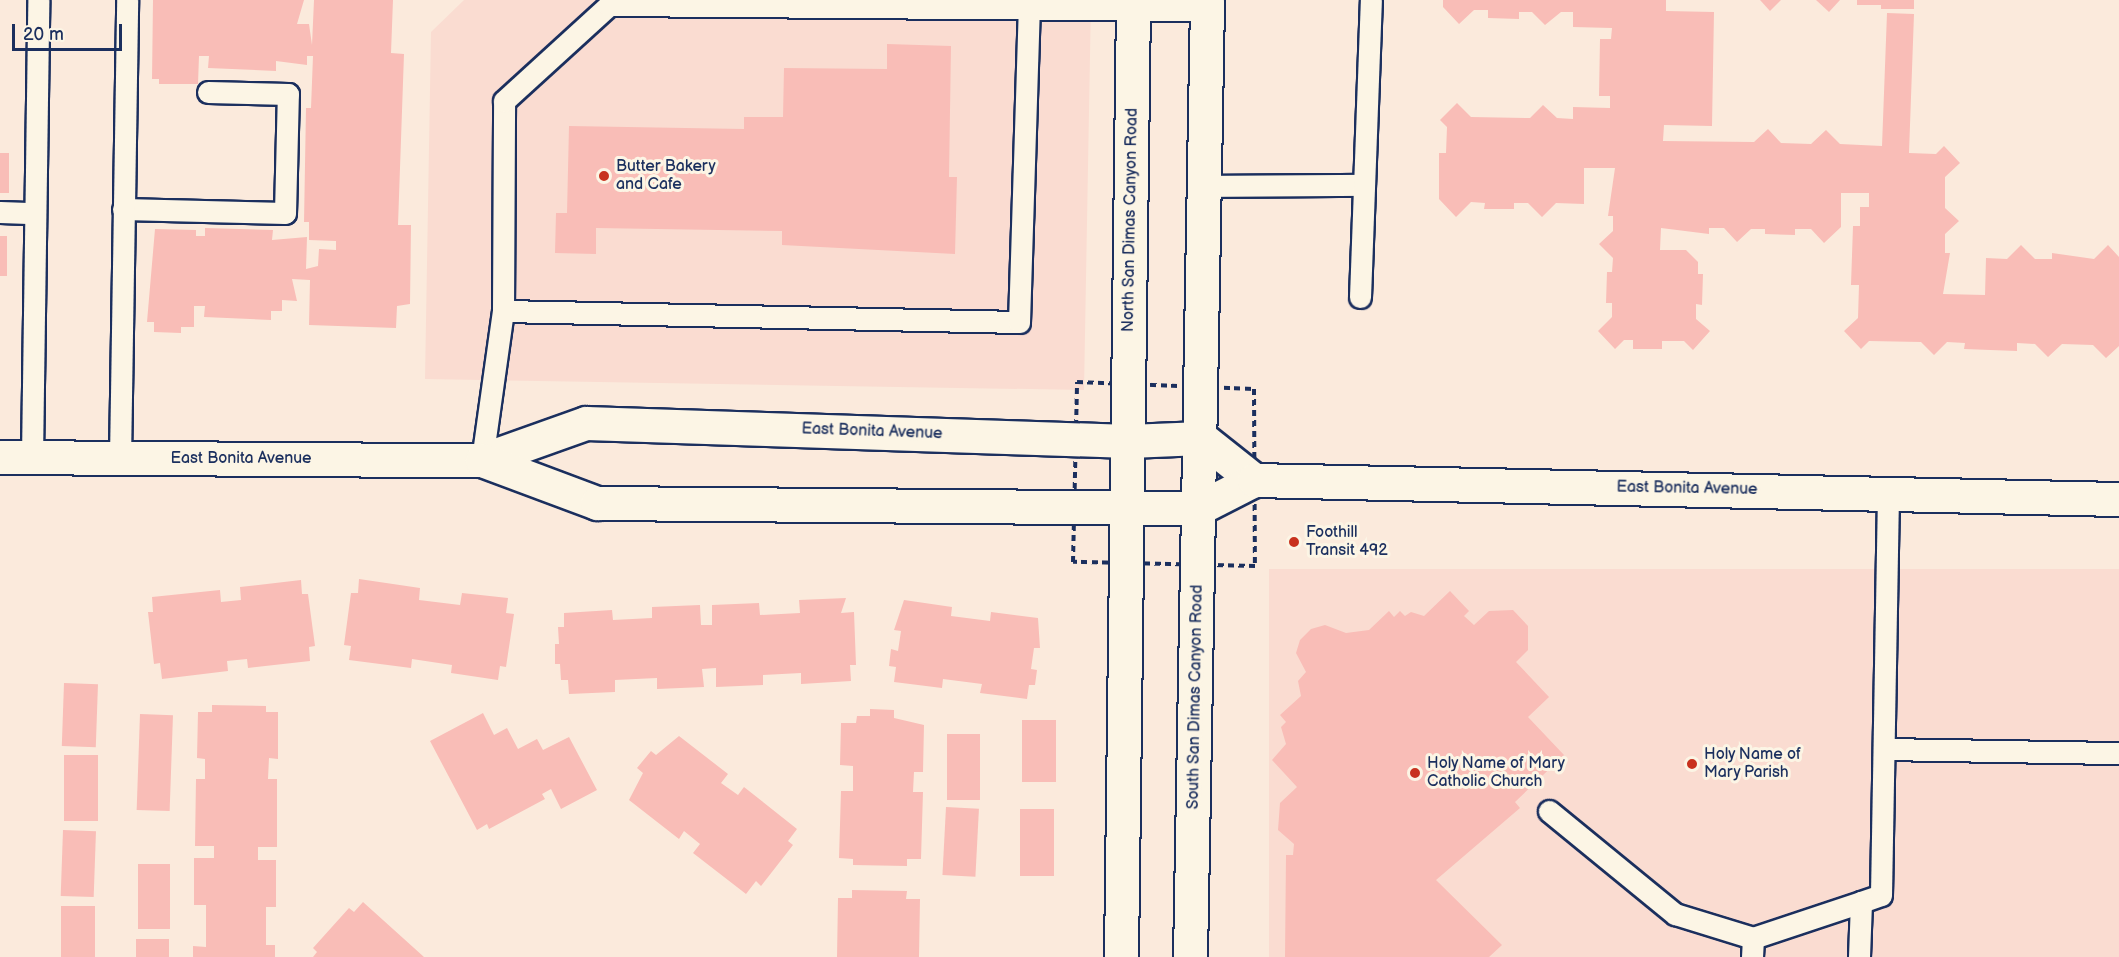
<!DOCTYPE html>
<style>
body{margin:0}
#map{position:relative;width:2119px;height:957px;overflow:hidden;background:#fbeadc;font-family:"Balsamiq Sans",sans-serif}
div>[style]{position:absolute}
.built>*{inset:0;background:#fadcd1;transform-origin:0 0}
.building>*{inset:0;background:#f9bdb7;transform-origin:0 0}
.path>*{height:4px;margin-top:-2px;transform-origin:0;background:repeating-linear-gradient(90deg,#1b2f5e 0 6px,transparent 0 10.5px)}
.roads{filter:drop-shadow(2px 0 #1b2f5e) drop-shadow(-2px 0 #1b2f5e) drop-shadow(0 2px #1b2f5e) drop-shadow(0 -2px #1b2f5e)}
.service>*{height:21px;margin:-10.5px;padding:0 10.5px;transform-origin:10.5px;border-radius:10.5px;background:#fcf5e5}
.secondary>*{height:33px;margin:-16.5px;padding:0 16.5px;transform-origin:16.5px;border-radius:16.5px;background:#fcf5e5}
.dots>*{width:16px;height:16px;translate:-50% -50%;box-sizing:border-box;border:3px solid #fcf5e5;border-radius:50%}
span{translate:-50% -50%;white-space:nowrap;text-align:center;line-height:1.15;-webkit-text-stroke:6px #fcf5e5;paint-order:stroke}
.poi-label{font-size:16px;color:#1b2f5e}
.left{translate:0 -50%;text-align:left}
.street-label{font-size:16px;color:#1b2f5e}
.scale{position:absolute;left:12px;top:24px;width:110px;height:27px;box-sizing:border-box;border:3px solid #1b2f5e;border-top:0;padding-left:8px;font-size:18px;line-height:21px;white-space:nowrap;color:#1b2f5e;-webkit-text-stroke:4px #fcf5e5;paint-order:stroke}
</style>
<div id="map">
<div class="built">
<i style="clip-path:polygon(464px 0,1091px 0,1084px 390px,425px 379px,431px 32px)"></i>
<i style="left:1269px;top:569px;width:850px;height:388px"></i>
</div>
<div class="building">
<i style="clip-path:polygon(153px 0,304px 0,297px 24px,309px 24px,312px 45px,314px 0,393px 0,391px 53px,404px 54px,398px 225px,411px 225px,410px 304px,397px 306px,396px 328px,309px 325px,310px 280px,292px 279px,297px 301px,282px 300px,282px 311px,271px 311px,271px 320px,204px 317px,205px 306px,194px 306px,194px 327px,181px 327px,181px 333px,154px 332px,154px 322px,147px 322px,155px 229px,196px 230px,196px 236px,205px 236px,205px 228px,273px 230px,272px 240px,307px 237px,306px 269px,318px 266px,319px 249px,336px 250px,336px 241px,309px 240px,309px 222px,304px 222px,306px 108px,311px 108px,313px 56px,307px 56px,307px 65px,276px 61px,276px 71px,208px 68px,209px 56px,199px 56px,198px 84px,159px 84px,159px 79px,152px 79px)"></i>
<i style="clip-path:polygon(1443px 0,1666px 0,1666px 11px,1714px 12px,1712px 126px,1664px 125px,1663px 141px,1754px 142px,1768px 129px,1781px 143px,1811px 144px,1826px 130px,1840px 144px,1882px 146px,1887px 13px,1914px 14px,1909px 153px,1936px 154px,1944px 146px,1960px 163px,1945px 177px,1945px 208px,1959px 221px,1945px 234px,1945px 253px,1950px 253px,1943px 294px,1985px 295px,1986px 258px,2007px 259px,2021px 245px,2035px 259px,2052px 259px,2052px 253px,2094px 259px,2108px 245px,2119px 257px,2119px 346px,2106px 358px,2093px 345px,2062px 344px,2048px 357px,2035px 344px,2017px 343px,2017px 351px,1964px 349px,1965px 343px,1947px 342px,1934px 355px,1921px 342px,1869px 341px,1861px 349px,1844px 331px,1858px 318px,1859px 285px,1851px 285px,1853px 226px,1860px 226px,1860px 207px,1869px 207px,1869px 193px,1841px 193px,1841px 227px,1824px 243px,1811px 229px,1795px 229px,1795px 235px,1765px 234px,1765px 229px,1751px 229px,1737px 242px,1724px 228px,1709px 228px,1709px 234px,1661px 228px,1660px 250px,1686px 250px,1698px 262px,1698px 274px,1703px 274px,1702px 305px,1696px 304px,1696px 319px,1710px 331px,1693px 350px,1684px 341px,1662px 341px,1662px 349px,1633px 349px,1633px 340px,1624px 340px,1615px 349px,1598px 331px,1612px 317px,1612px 303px,1606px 303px,1607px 272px,1612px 272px,1613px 258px,1599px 244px,1613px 231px,1613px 216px,1608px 216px,1615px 168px,1584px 168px,1584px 204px,1556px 203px,1542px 217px,1528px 203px,1514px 203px,1514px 209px,1484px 209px,1485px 203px,1471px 202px,1456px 217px,1439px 199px,1439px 153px,1446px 153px,1447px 127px,1440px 120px,1457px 103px,1471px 117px,1530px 118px,1543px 105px,1557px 118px,1573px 119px,1573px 107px,1610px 108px,1610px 96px,1599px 96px,1600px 39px,1611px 39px,1612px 28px,1573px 27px,1573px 12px,1561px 12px,1545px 25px,1532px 12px,1519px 12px,1519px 19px,1488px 18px,1488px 10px,1474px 10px,1459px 24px,1443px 7px)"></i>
<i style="clip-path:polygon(1760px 0,1781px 0,1770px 11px)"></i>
<i style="clip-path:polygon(1816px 0,1840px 0,1829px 12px)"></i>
<i style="clip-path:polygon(1857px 0,1914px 0,1914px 9px,1881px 9px,1881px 5px,1857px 5px)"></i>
<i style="clip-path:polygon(887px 44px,951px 46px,949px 177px,957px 177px,955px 254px,782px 245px,782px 231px,596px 228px,596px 254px,555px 253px,556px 213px,567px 213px,569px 126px,744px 129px,744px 117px,783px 117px,784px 68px,887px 69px)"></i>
<i style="left:0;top:153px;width:9px;height:40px"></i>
<i style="left:0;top:236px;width:7px;height:40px"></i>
<i style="clip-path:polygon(359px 579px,420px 588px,419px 600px,460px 605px,462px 593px,508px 598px,506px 613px,514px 614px,506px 667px,500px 666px,498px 680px,451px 673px,452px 665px,412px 659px,411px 668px,349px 660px,351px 646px,344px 645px,351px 593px,358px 593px)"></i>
<i style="clip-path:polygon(301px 580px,302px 594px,308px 594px,315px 646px,309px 647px,310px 661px,248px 668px,247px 659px,227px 661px,228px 671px,162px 679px,160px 663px,154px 664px,148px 612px,153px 612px,152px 597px,220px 590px,221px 602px,241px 600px,240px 587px)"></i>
<i style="clip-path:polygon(1450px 591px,1469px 611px,1464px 616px,1474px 625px,1489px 611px,1513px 610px,1528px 626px,1528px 650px,1516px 662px,1549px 697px,1528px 717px,1564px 755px,1515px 802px,1520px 808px,1436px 880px,1502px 945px,1489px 957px,1285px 957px,1286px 855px,1293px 855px,1294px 844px,1278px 830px,1280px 803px,1297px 787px,1272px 760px,1286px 744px,1281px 727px,1286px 722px,1280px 715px,1301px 696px,1298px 681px,1306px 672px,1296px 653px,1300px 640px,1311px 629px,1325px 625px,1346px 633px,1369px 630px,1389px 611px,1394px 617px,1400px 611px,1405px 616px,1411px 612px,1424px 616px)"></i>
<i style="clip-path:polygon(846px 598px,841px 613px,854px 612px,856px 665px,850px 665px,851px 681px,801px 684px,801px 673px,763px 675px,763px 685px,716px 687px,716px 668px,702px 669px,704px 687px,657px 689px,657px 678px,615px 680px,615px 692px,569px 694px,568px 680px,561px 680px,560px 664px,555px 664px,555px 644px,559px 644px,558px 627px,564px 627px,564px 613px,612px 610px,613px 620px,652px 618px,652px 607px,700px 605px,701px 625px,712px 625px,712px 605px,759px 603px,760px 615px,800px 613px,799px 600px)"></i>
<i style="clip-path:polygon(904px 600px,952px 607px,951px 616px,990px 621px,991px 612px,1038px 618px,1040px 648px,1034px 648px,1031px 669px,1037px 670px,1035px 685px,1029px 685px,1027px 699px,980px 693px,982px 684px,943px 679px,942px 688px,894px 682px,896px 667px,889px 666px,891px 649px,898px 651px,901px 631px,894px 630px)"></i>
<i style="left:64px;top:683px;width:34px;height:63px;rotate:2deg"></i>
<i style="clip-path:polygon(212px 705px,266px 706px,266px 712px,278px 712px,278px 759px,269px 758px,268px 779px,277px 779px,277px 847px,258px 847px,258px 860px,276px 860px,276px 907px,266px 907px,266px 945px,275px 945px,275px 957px,193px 957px,193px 946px,206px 947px,206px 905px,194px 905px,194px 858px,214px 858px,214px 846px,195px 846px,196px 779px,205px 779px,205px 759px,197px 758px,198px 712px,212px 712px)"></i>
<i style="clip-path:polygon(870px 709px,894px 710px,894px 718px,924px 725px,923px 772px,914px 772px,913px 792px,923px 792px,921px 859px,907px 859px,907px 866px,853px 865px,853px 859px,839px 858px,841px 791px,853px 791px,853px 766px,840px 765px,841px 723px,856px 723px,857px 716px,870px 716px)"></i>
<i style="clip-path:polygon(483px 713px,494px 735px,507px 728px,518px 749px,537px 739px,543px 750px,569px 737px,597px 790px,561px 809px,551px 789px,542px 794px,545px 799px,489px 829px,487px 824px,477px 830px,430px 741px)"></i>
<i style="left:140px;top:714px;width:33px;height:96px;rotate:2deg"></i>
<i style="left:1022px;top:720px;width:34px;height:62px"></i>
<i style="left:947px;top:734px;width:33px;height:66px"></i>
<i style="clip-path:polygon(679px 736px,728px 774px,721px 783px,738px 795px,744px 787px,797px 829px,788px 841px,793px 845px,761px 886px,756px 881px,746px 894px,693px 853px,700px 844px,684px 831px,679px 839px,629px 800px,643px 773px,637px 768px,651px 751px,656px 755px)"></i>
<i style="left:64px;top:755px;width:34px;height:66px"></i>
<i style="left:946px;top:807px;width:33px;height:68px;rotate:3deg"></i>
<i style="left:1020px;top:809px;width:34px;height:67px"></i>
<i style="left:63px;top:830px;width:33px;height:66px;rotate:2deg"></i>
<i style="left:138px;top:864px;width:32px;height:65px"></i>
<i style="clip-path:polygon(852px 890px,907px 891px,906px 899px,920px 899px,919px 957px,837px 957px,838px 898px,852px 898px)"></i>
<i style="clip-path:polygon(363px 902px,424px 957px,313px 957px,317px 952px,313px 948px,349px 908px,354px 912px)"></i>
<i style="left:61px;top:906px;width:34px;height:51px"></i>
<i style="left:136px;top:939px;width:33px;height:18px"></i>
</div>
<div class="path">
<i style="left:1077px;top:382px;width:177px;rotate:2.3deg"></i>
<i style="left:1254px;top:389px;width:177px;rotate:89.7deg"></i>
<i style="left:1255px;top:566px;width:182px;rotate:-178.7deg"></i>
<i style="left:1073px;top:562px;width:180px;rotate:-88.7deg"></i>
</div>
<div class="roads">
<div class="service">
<i style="left:1206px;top:186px;width:158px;rotate:-0.4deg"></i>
<i style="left:123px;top:209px;width:162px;rotate:1.4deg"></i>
<i style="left:285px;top:213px;width:119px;rotate:-88.6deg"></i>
<i style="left:288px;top:94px;width:80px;rotate:-178.6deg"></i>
<i style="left:0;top:212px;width:35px;rotate:2deg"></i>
<i style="left:1360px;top:297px;width:297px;rotate:-87.9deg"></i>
<i style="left:503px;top:311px;width:516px;rotate:1.22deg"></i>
<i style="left:1019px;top:322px;width:310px;rotate:-88.2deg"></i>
<i style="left:32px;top:457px;width:457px;rotate:-89.2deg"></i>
<i style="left:120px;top:459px;width:459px;rotate:-89.1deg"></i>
<i style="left:482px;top:460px;width:150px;rotate:-82deg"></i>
<i style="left:503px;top:311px;width:210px;rotate:-89.7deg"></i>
<i style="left:504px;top:101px;width:142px;rotate:-42.4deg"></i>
<i style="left:609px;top:5px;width:598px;rotate:0.48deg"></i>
<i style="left:1884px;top:749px;width:235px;rotate:1deg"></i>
<i style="left:1549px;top:811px;width:163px;rotate:39.3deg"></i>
<i style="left:1675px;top:914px;width:82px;rotate:17.1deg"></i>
<i style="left:1861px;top:902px;width:21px;rotate:-19deg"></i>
<i style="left:1881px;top:895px;width:401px;rotate:-89deg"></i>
<i style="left:1752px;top:957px;width:19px;rotate:-87deg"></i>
<i style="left:1753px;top:938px;width:114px;rotate:-18.4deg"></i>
<i style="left:1861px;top:902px;width:55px;rotate:92.1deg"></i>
</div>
<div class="secondary">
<i style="left:0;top:457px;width:482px;rotate:0.4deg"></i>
<i style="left:482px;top:460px;width:110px;rotate:-19.6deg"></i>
<i style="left:586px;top:423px;width:543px;rotate:1.9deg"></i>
<i style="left:1129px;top:441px;width:72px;rotate:-2.4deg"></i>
<i style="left:1201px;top:438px;width:68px;rotate:38.4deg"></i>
<i style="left:482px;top:460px;width:123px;rotate:20.5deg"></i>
<i style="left:597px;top:503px;width:602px;rotate:0.48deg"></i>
<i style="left:1199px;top:508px;width:62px;rotate:-27deg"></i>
<i style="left:1254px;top:480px;width:865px;rotate:1.26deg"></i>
<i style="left:1121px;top:957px;width:957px;rotate:-89.28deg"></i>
<i style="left:1190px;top:957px;width:957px;rotate:-88.98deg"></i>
</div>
</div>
<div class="dots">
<i style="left:604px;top:176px;background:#c8321e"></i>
<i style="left:1294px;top:542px;background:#c8321e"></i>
<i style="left:1692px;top:764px;background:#c8321e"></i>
<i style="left:1415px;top:773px;background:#c8321e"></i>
</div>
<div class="poi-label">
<span class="left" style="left:616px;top:176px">Butter Bakery<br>and Cafe</span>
<span class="left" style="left:1306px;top:542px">Foothill<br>Transit 492</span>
<span class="left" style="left:1704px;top:764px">Holy Name of<br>Mary Parish</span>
<span class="left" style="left:1427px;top:773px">Holy Name of Mary<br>Catholic Church</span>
</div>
<div class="street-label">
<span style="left:1131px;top:220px;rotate:-89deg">North San Dimas Canyon Road</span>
<span style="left:872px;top:432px;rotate:2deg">East Bonita Avenue</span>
<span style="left:241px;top:459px">East Bonita Avenue</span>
<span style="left:1687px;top:489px;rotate:1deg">East Bonita Avenue</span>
<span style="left:1196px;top:697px;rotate:-89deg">South San Dimas Canyon Road</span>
</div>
<div class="scale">20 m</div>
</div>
